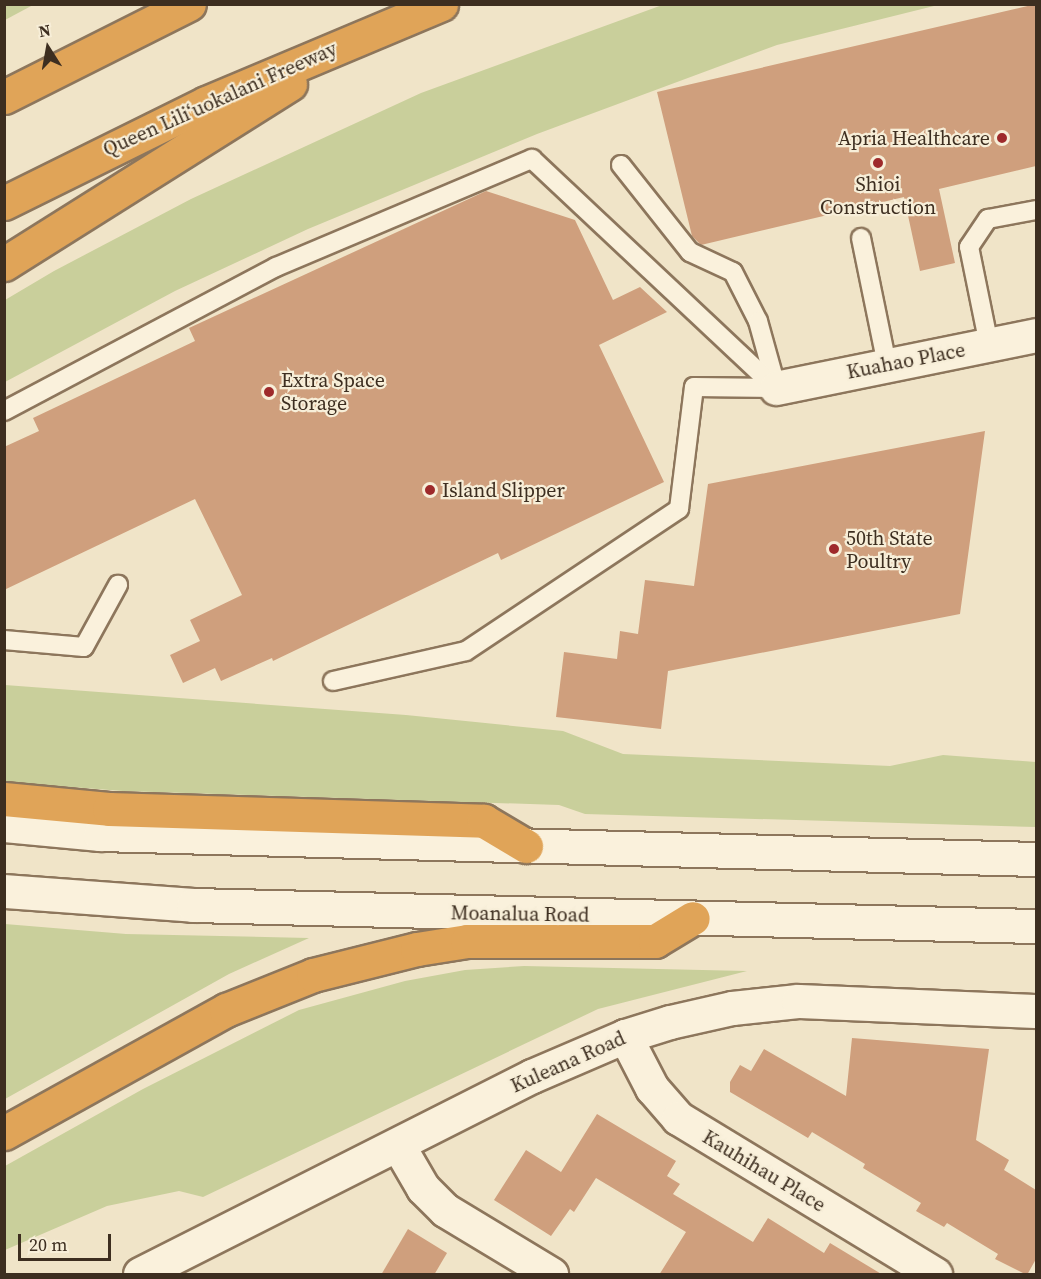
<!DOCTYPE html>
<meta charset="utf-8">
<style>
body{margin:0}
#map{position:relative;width:1041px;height:1279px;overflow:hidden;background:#f0e4c8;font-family:"Source Serif 4",serif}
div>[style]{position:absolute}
.green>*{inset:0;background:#c9cf9b}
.building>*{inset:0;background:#cf9f7d}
.roads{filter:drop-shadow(2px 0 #8d765c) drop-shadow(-2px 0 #8d765c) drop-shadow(0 2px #8d765c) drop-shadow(0 -2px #8d765c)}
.service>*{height:18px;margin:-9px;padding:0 9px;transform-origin:9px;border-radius:9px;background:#faf1dc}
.minor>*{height:33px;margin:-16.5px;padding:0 16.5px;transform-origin:16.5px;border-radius:16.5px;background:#faf1dc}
.secondary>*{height:33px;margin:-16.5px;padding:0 16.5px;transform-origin:16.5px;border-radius:16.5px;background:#faf1dc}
.motorway>*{height:33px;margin:-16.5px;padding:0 16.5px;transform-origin:16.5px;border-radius:16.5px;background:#e0a458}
.dots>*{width:16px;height:16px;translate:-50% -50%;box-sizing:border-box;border:3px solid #f7eed8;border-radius:50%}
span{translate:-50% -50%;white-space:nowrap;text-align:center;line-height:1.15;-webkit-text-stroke:4.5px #f7eed8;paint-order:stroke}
.street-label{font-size:20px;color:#3d2e20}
.poi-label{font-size:20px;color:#3d2e20}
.right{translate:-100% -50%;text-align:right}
.left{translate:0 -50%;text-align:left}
.frame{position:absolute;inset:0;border:6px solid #3d2e20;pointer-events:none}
.north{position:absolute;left:18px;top:18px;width:60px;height:60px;-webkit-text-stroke:4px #f7eed8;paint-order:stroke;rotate:349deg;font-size:16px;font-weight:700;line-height:24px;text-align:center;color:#3d2e20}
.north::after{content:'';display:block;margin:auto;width:21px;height:27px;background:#3d2e20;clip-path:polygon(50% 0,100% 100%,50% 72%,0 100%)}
.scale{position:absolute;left:18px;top:1234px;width:93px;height:27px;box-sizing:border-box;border:3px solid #3d2e20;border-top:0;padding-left:8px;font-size:18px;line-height:21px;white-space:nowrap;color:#3d2e20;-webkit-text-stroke:4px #f7eed8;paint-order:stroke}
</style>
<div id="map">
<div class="green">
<i style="clip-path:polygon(5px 4px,33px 4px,33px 5px,5px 20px)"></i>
<i style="clip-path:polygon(665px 4px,938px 5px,777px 45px,537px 134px,308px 229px,175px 291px,5px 382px,5px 300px,54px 271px,191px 199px,421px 93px)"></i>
<i style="clip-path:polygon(5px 685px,406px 715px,563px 731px,623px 754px,890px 766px,943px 755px,1036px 762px,1036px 827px,585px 814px,559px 805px,123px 791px,5px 782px)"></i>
<i style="clip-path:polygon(5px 924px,126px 934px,309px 938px,229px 974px,5px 1099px)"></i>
<i style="clip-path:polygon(524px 966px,747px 971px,598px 1009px,203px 1197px,179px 1191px,107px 1206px,5px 1250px,5px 1166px,143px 1089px,299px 1010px,405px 981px,465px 970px)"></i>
</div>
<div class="building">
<i style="clip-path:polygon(1036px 4px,1036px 166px,939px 189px,955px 263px,920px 271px,904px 197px,701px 245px,692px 236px,657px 92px)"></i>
<i style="clip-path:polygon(486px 191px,575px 220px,613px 300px,640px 287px,667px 312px,599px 345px,664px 482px,501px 560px,498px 553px,273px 661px,272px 658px,221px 681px,215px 668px,183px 683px,170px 655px,200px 641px,190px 620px,242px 595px,195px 499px,4px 590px,4px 447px,39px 431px,33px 418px,195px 341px,189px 328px)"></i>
<i style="clip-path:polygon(985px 431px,960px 614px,668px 671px,661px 729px,556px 717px,564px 652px,617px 659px,620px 631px,638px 634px,645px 580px,694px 586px,708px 484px)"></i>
<i style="clip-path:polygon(852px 1038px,989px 1049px,976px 1140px,1009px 1160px,1004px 1170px,1036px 1190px,1036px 1259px,1027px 1275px,995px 1259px,998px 1254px,947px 1223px,944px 1227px,916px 1211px,921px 1203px,863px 1168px,865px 1164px,812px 1132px,808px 1138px,730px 1092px,730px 1082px,740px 1065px,751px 1071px,764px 1049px,846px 1096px)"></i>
<i style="clip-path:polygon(597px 1114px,676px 1161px,667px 1176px,680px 1184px,673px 1194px,753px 1242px,768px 1218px,824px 1253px,830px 1243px,883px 1275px,659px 1275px,686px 1232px,596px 1178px,574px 1212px,570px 1209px,551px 1236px,494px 1200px,526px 1150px,561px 1172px)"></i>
<i style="clip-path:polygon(408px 1229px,447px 1253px,434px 1275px,381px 1275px)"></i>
</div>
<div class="roads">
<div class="service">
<i style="left:621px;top:165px;width:111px;rotate:51.6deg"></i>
<i style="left:690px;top:252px;width:47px;rotate:24.9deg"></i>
<i style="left:733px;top:272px;width:55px;rotate:63deg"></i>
<i style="left:758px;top:321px;width:67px;rotate:74.5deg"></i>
<i style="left:861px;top:238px;width:130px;rotate:78.4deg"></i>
<i style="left:989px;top:345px;width:100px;rotate:-101.5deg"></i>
<i style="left:969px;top:247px;width:34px;rotate:-56deg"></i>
<i style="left:988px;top:219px;width:49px;rotate:-10.6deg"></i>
<i style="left:4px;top:411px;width:308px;rotate:-27.9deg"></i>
<i style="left:276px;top:267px;width:278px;rotate:-22.9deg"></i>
<i style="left:532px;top:159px;width:335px;rotate:43.2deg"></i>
<i style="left:4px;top:640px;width:80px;rotate:5deg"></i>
<i style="left:84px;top:647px;width:71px;rotate:-61.3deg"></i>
<i style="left:333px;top:681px;width:136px;rotate:-12.7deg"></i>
<i style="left:466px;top:651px;width:256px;rotate:-33.7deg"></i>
<i style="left:679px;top:509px;width:123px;rotate:-83deg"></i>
<i style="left:694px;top:387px;width:82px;rotate:0.7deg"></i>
</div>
<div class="minor">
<i style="left:776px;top:388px;width:265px;rotate:-11.5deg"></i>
<i style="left:625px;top:1036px;width:59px;rotate:62.6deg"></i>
<i style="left:652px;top:1088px;width:40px;rotate:49deg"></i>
<i style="left:678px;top:1118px;width:301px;rotate:31.3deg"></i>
<i style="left:398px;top:1145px;width:50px;rotate:59.8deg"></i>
<i style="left:423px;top:1188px;width:31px;rotate:45deg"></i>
<i style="left:445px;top:1210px;width:124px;rotate:31.1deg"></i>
<i style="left:140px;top:1274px;width:439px;rotate:-26.8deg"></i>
<i style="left:532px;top:1076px;width:101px;rotate:-23.3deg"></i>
<i style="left:625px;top:1036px;width:47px;rotate:-17.3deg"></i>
<i style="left:670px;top:1022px;width:64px;rotate:-12.7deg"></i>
<i style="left:732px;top:1008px;width:66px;rotate:-6.1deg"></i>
<i style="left:798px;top:1001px;width:238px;rotate:2.4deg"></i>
</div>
<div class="secondary">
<i style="left:4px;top:825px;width:96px;rotate:5.4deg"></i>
<i style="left:100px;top:834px;width:936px;rotate:1.53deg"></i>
<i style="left:4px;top:891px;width:190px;rotate:4.2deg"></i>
<i style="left:193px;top:905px;width:843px;rotate:1.43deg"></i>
</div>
<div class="motorway">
<i style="left:4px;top:97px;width:207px;rotate:-26.7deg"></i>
<i style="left:4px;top:203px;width:225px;rotate:-26.3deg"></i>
<i style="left:206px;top:103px;width:255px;rotate:-22.8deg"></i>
<i style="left:4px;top:264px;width:338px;rotate:-32.2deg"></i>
<i style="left:4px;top:799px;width:105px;rotate:5.4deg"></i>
<i style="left:109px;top:809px;width:375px;rotate:1.8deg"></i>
<i style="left:484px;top:821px;width:49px;rotate:30.8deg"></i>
<i style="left:4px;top:1133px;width:254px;rotate:-29deg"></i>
<i style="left:226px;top:1010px;width:94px;rotate:-21.9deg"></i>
<i style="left:313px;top:975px;width:107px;rotate:-14deg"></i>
<i style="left:417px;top:949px;width:51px;rotate:-9.1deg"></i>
<i style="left:467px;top:941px;width:188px"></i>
<i style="left:655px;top:941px;width:44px;rotate:-31.2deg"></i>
</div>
</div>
<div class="dots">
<i style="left:1002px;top:138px;background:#9e2a2b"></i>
<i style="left:878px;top:163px;background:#9e2a2b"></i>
<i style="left:269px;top:392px;background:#9e2a2b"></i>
<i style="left:430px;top:490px;background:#9e2a2b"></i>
<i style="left:834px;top:549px;background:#9e2a2b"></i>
</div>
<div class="street-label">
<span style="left:220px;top:99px;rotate:-24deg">Queen Liliʻuokalani Freeway</span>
<span style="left:906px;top:361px;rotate:-11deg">Kuahao Place</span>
<span style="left:520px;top:914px;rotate:1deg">Moanalua Road</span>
<span style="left:568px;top:1062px;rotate:-24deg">Kuleana Road</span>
<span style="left:764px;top:1171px;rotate:31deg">Kauhihau Place</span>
</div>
<div class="poi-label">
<span class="right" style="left:990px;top:138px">Apria Healthcare</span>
<span style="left:878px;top:196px">Shioi<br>Construction</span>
<span class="left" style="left:281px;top:392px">Extra Space<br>Storage</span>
<span class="left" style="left:442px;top:490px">Island Slipper</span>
<span class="left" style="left:846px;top:550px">50th State<br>Poultry</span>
</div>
<div class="frame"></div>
<div class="north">N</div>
<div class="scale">20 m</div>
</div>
